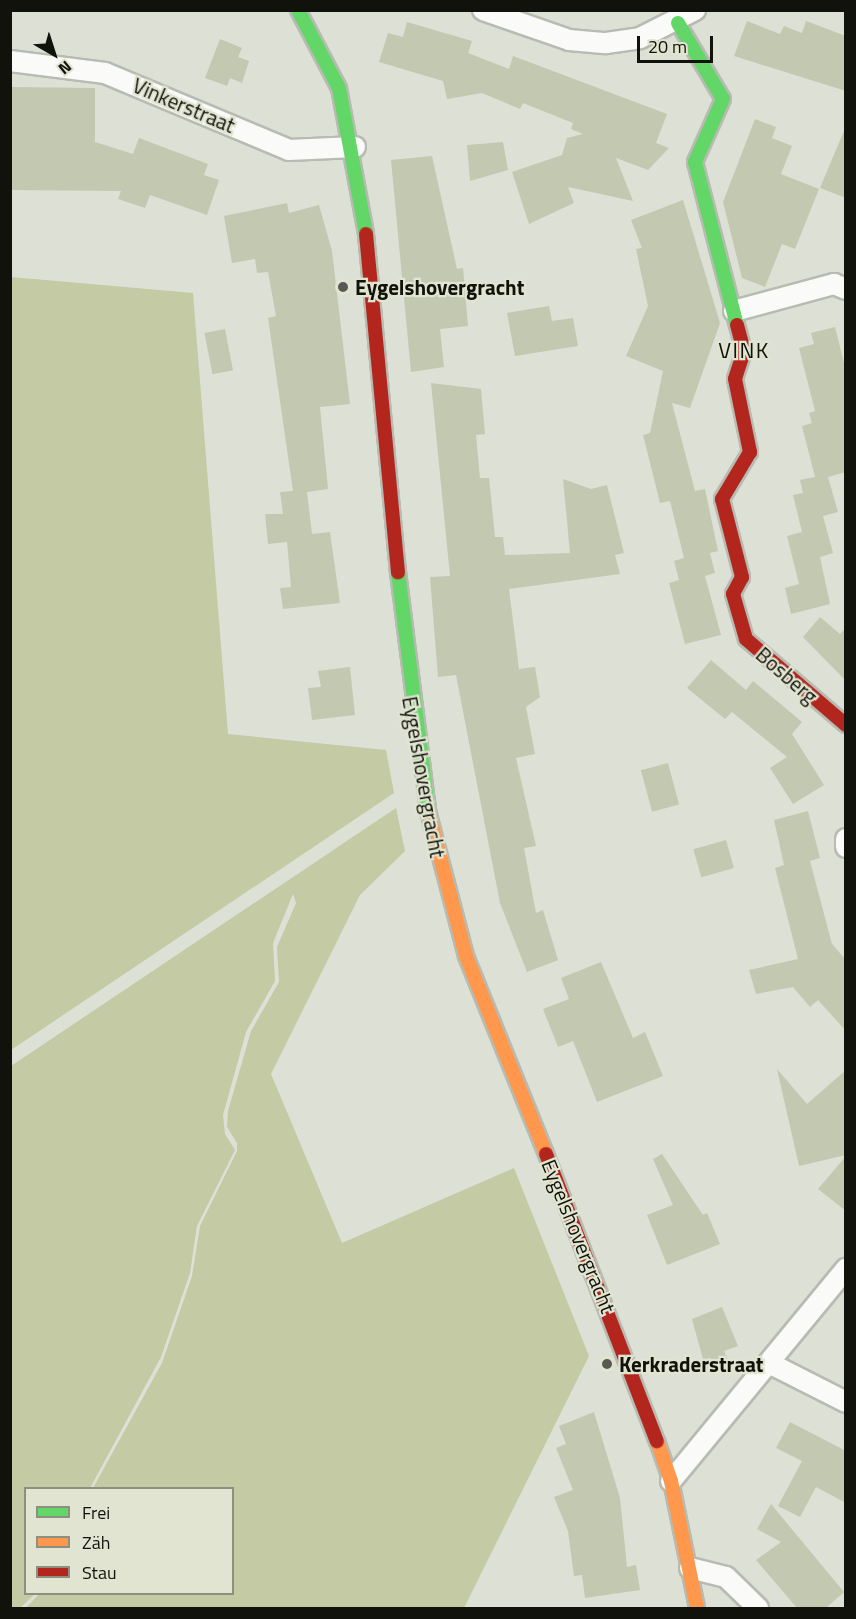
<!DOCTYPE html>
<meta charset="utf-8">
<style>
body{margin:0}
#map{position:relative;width:856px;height:1619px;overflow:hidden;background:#dde0d5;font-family:"Titillium Web",sans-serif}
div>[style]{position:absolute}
.green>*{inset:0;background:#c3caa4}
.building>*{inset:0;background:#c3c8b0;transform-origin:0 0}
.roads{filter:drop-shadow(2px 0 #b8bbb2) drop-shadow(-2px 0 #b8bbb2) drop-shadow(0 2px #b8bbb2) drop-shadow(0 -2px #b8bbb2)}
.street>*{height:20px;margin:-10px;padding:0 10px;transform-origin:10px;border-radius:10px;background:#fafaf9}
.fast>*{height:14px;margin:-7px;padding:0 7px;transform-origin:7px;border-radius:7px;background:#63d668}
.slow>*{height:14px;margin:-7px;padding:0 7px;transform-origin:7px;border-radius:7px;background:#ff974d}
.jam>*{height:14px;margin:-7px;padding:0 7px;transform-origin:7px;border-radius:7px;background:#b3261e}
.dots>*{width:16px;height:16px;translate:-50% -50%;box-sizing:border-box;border:3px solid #e0e4d0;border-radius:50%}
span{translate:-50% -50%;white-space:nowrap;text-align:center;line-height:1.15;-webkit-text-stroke:4.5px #e0e4d0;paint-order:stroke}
.street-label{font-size:21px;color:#11120b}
.poi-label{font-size:21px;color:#11120b;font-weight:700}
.left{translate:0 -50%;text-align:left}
.neighbourhood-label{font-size:22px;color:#11120b;letter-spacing:1.5px}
.frame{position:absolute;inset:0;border:12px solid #11120b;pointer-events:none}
.legend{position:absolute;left:24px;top:1487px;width:210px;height:108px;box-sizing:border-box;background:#e0e4d0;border:2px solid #8d9081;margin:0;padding:8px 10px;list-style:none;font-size:18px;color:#11120b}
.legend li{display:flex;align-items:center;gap:12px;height:30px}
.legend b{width:30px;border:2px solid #8d9081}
.north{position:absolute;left:24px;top:24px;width:60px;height:60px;-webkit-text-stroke:4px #e0e4d0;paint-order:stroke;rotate:141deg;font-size:16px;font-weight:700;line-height:24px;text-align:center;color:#11120b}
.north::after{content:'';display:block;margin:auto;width:21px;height:27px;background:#11120b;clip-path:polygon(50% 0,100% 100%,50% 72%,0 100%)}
.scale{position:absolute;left:637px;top:36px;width:76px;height:27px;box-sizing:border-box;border:3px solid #11120b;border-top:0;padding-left:8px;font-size:18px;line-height:21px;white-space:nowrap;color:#11120b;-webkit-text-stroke:4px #e0e4d0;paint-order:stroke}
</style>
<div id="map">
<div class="green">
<i style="clip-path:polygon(11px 277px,193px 293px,228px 734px,386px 750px,394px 793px,11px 1050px)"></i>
<i style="clip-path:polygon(396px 808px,405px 851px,360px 895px,271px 1074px,342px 1243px,514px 1168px,589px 1356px,464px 1608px,26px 1608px,39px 1594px,232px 1594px,232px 1488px,93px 1488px,162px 1363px,192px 1276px,200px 1226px,237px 1151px,237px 1143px,227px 1127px,228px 1111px,251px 1031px,279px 982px,277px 947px,296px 903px,293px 894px,273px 943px,275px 981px,246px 1032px,223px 1115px,225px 1134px,235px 1150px,197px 1226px,190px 1273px,161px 1357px,90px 1488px,26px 1488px,26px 1594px,35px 1594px,20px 1608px,11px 1608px,11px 1066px)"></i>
</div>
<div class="building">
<i style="clip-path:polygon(747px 21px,780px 34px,784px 26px,802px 33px,806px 21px,846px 36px,846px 91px,734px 56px)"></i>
<i style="clip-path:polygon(407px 22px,472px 41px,468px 53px,509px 69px,513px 56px,667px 114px,656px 143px,669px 148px,648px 170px,616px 158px,633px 201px,568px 187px,574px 203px,529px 224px,512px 172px,562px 155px,567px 138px,583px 134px,571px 129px,573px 123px,523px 103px,520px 109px,482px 93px,447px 99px,443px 81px,379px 62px,388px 33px,403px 37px)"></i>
<i style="clip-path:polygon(220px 39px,242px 48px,238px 57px,249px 61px,242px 83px,230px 78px,227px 86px,205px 78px)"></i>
<i style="clip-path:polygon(10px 87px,95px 88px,95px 142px,133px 154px,139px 138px,208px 164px,204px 175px,219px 180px,207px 215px,150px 195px,145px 208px,118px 199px,121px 191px,10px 190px)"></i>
<i style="clip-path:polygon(755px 119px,776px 127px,772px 138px,792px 146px,781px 174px,819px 189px,795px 249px,782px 244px,765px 287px,742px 278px,723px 202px)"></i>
<i style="clip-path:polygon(846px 126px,846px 198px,820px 188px)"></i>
<i style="clip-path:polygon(503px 142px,508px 170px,470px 181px,467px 145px)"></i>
<i style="clip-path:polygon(432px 156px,457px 269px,463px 268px,468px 326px,440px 329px,444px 367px,411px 372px,391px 160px)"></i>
<i style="clip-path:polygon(683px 200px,720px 323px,690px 408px,672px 403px,695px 491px,705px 489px,718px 551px,710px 553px,715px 573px,705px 576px,721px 635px,685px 644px,669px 583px,679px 580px,674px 561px,684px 558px,670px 501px,660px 503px,643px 435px,650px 433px,663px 371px,626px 356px,648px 306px,636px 249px,642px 248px,631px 220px)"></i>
<i style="clip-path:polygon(287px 203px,289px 213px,319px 205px,332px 251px,350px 404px,320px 407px,328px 489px,307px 492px,312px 534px,330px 532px,340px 603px,283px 609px,280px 588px,291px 587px,287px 542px,268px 544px,265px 514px,283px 514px,280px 492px,293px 491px,268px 318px,276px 316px,268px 272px,257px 273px,255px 259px,232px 263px,224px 216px)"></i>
<i style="clip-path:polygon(549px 306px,552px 321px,573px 318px,578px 346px,515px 356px,507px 313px)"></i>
<i style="clip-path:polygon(835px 327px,846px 371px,846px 472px,828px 477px,838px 512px,823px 516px,833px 553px,820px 557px,830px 604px,791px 614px,785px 588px,799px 584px,787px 536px,802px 532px,793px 495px,803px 493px,800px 480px,815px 477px,802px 426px,812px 423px,809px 413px,815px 411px,799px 348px,814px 344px,811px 333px)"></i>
<i style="left:225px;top:329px;width:42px;height:21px;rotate:79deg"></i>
<i style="clip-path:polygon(431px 383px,481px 389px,485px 434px,476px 435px,480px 478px,489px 478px,495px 537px,503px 537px,505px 555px,570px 553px,563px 479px,591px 489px,607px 485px,624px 553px,615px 555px,620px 574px,509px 589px,519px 669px,535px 667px,540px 697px,526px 707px,535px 754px,516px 758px,536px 846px,524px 848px,536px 913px,543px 910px,558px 960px,527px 972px,500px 903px,456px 675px,438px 677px,430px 577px,450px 576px)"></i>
<i style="clip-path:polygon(820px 617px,840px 634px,846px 628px,846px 681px,803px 637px)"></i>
<i style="clip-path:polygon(711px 660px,746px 690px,753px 681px,802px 722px,792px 734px,824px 785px,793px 804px,770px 768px,787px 757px,732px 712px,725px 719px,687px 688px)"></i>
<i style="clip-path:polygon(350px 667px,355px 715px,312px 720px,308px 688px,321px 687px,318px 671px)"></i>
<i style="left:668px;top:763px;width:43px;height:28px;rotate:75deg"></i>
<i style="clip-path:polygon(808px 811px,820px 858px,810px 861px,815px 880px,832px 944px,846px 960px,846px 1031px,818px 1000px,810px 1007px,793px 987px,756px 994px,749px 970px,798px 959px,775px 868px,784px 865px,774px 820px)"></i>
<i style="left:726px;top:840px;width:29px;height:34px;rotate:74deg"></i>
<i style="clip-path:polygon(601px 962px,633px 1038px,645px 1032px,663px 1076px,597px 1102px,573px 1041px,558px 1047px,543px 1009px,569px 999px,561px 978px)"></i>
<i style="clip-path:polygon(777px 1069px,807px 1104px,846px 1070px,846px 1155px,799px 1166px)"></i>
<i style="clip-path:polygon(662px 1154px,703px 1215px,707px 1213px,720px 1244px,667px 1265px,647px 1215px,673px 1205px,653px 1159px)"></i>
<i style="clip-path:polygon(846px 1156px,846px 1211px,818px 1189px)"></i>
<i style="clip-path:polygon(722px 1307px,738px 1346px,724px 1351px,728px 1360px,706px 1370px,692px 1319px)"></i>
<i style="clip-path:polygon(594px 1412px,620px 1498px,627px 1567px,636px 1565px,640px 1590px,585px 1598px,582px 1575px,574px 1576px,568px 1531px,554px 1497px,573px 1490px,556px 1448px,566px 1444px,559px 1426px)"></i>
<i style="clip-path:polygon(790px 1422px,846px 1451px,846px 1503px,816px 1487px,800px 1517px,778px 1506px,802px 1461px,776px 1448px)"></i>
<i style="clip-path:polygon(771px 1504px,844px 1592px,826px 1608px,797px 1608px,756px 1560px,781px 1542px,757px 1529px)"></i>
</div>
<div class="roads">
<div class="street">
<i style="left:483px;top:10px;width:91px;rotate:19.2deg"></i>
<i style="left:569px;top:40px;width:37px;rotate:5deg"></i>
<i style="left:606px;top:43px;width:34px;rotate:-8deg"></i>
<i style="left:640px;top:38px;width:62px;rotate:-27deg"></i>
<i style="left:10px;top:61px;width:96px;rotate:7.2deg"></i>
<i style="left:105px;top:73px;width:199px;rotate:22.7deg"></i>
<i style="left:289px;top:150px;width:66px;rotate:-2.6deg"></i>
<i style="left:734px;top:311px;width:104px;rotate:-15.1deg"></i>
<i style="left:834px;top:284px;width:13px;rotate:23deg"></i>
<i style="left:846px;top:839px;width:8px;rotate:90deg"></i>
<i style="left:769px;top:1363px;width:86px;rotate:26.9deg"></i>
<i style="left:671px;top:1481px;width:275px;rotate:-50.5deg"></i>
<i style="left:690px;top:1568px;width:37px;rotate:14deg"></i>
<i style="left:726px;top:1577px;width:45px;rotate:44.1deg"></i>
</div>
<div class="fast">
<i style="left:298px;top:10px;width:88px;rotate:62.3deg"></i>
<i style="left:339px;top:88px;width:148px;rotate:79.5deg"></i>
<i style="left:678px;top:23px;width:88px;rotate:59.4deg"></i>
<i style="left:723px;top:99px;width:69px;rotate:114deg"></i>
<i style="left:695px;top:162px;width:168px;rotate:75.6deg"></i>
<i style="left:398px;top:572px;width:241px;rotate:82.8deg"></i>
</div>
<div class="slow">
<i style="left:428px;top:811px;width:150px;rotate:75.3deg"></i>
<i style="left:466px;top:956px;width:214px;rotate:68deg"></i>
<i style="left:657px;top:1441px;width:42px;rotate:70.7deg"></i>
<i style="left:671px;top:1481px;width:130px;rotate:78.4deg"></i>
</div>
<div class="jam">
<i style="left:366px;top:234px;width:340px;rotate:84.6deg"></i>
<i style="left:737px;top:325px;width:27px;rotate:75deg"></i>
<i style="left:744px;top:351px;width:29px;rotate:108deg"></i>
<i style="left:735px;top:379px;width:75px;rotate:78.4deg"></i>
<i style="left:750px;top:452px;width:55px;rotate:120.8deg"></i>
<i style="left:722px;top:499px;width:81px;rotate:75.6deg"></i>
<i style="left:742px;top:577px;width:19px;rotate:118deg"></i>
<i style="left:733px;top:594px;width:47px;rotate:73.9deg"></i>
<i style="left:746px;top:639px;width:132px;rotate:40.7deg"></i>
<i style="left:546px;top:1154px;width:308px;rotate:68.9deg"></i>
</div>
</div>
<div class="dots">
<i style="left:343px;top:287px;background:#585a52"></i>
<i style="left:607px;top:1364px;background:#585a52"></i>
</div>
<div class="street-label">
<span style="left:184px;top:105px;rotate:23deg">Vinkerstraat</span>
<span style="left:787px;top:675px;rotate:41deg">Bosberg</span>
<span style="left:424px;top:777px;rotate:80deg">Eygelshovergracht</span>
<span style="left:579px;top:1236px;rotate:68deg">Eygelshovergracht</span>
</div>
<div class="poi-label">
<span class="left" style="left:355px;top:287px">Eygelshovergracht</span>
<span class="left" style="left:619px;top:1364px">Kerkraderstraat</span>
</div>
<div class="neighbourhood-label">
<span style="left:744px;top:351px">VINK</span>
</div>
<div class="frame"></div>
<ul class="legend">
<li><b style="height:8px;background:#63d668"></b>Frei</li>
<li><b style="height:8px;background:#ff974d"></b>Zäh</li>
<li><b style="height:8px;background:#b3261e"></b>Stau</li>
</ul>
<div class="north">N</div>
<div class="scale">20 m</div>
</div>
